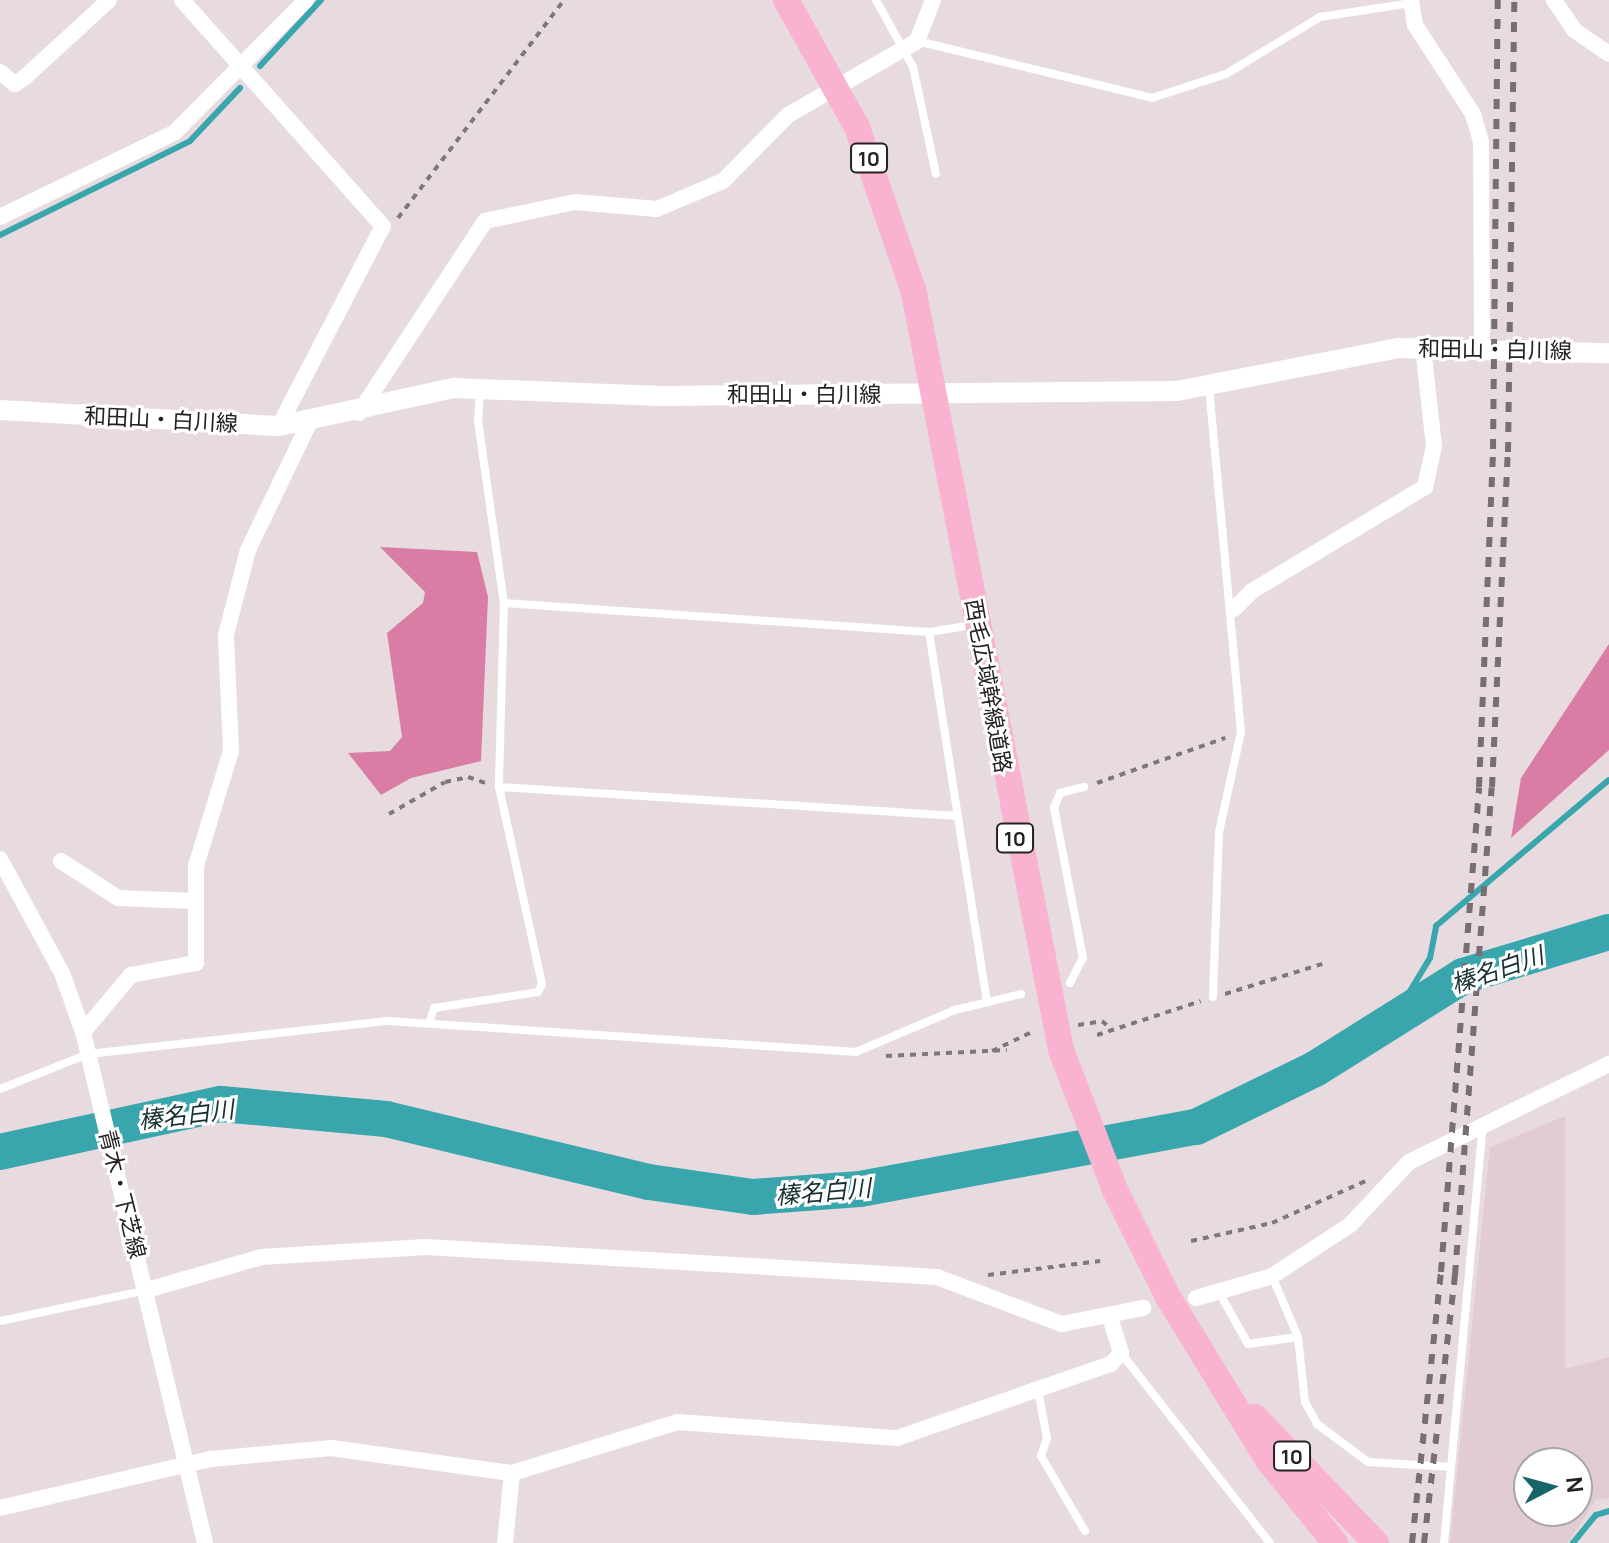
<!DOCTYPE html>
<meta charset="utf-8">
<style>
body{margin:0}
#map{position:relative;width:1609px;height:1543px;overflow:hidden;background:#e8dbe0;font-family:Manrope,"Noto Sans JP",sans-serif}
div>[style]{position:absolute}
.built>*{inset:0;background:#e1ccd4}
.forest>*{inset:0;background:#d97da4}
.stream>*{height:6px;margin:-3px;padding:0 3px;transform-origin:3px;border-radius:3px;background:#38a6ac}
.river>*{height:36px;margin:-18px;padding:0 18px;transform-origin:18px;border-radius:18px;background:#38a6ac}
.path>*{height:4px;margin-top:-2px;transform-origin:0;background:repeating-linear-gradient(90deg,#7f777a 0 6px,transparent 0 12px)}
.service>*{height:8px;margin:-4px;padding:0 4px;transform-origin:4px;border-radius:4px;background:#fff}
.minor>*{height:16px;margin:-8px;padding:0 8px;transform-origin:8px;border-radius:8px;background:#fff}
.tertiary>*{height:20px;margin:-10px;padding:0 10px;transform-origin:10px;border-radius:10px;background:#fff}
.primary>*{height:26px;margin:-13px;padding:0 13px;transform-origin:13px;border-radius:13px;background:#f9b3d1}
.rail>*{height:6px;margin-top:-3px;transform-origin:0;background:repeating-linear-gradient(90deg,#776f72 0 10px,transparent 0 20px)}
span{translate:-50% -50%;white-space:nowrap;text-align:center;line-height:1.15;-webkit-text-stroke:6px #fff;paint-order:stroke}
.shield-label span{padding:2px 6px;background:#fff;border:2px solid;border-radius:6px;-webkit-text-stroke-width:0}
.shield-label{font-size:20px;color:#252122;font-weight:700}
.street-label{font-size:22px;color:#252122}
.water-label{font-size:24px;color:#193133;font-style:italic}
.north{position:absolute;left:1513px;top:1447px;width:80px;height:80px;box-sizing:border-box;background:#fff;border:2px solid #a8a6a7;border-radius:50%;rotate:84deg;font-size:22px;font-weight:700;line-height:32px;text-align:center;color:#252122}
.north::after{content:'';display:block;margin:auto;width:28px;height:36px;background:#176569;clip-path:polygon(50% 0,100% 100%,50% 72%,0 100%)}
</style>
<div id="map">
<div class="built">
<i style="clip-path:polygon(evenodd,1565px 1116px,1565px 1369px,1609px 1357px,1609px 1498px,1596px 1500px,1568px 1543px,1450px 1543px,1490px 1147px,1565px 1116px,1577px 1463px,1577px 1511px,1529px 1511px,1529px 1463px,1577px 1463px)"></i>
</div>
<div class="forest">
<i style="clip-path:polygon(380px 547px,477px 552px,488px 597px,481px 761px,411px 778px,381px 795px,348px 753px,390px 751px,402px 737px,387px 633px,423px 603px,425px 592px)"></i>
<i style="clip-path:polygon(1609px 644px,1609px 750px,1511px 838px,1521px 778px)"></i>
</div>
<div class="stream">
<i style="left:260px;top:66px;width:90px;rotate:-47.3deg"></i>
<i style="left:0;top:235px;width:212px;rotate:-26.3deg"></i>
<i style="left:190px;top:141px;width:73px;rotate:-46.7deg"></i>
<i style="left:1398px;top:1011px;width:62px;rotate:-58.9deg"></i>
<i style="left:1430px;top:958px;width:33px;rotate:-79deg"></i>
<i style="left:1436px;top:926px;width:226px;rotate:-40.2deg"></i>
<i style="left:1573px;top:1543px;width:36px;rotate:-51deg"></i>
<i style="left:1596px;top:1515px;width:14px;rotate:-17deg"></i>
</div>
<div class="river">
<i style="left:0;top:1152px;width:226px;rotate:-12.3deg"></i>
<i style="left:221px;top:1104px;width:166px;rotate:5.2deg"></i>
<i style="left:386px;top:1119px;width:270px;rotate:13.5deg"></i>
<i style="left:649px;top:1182px;width:105px;rotate:8.2deg"></i>
<i style="left:753px;top:1197px;width:107px;rotate:-4.3deg"></i>
<i style="left:860px;top:1189px;width:342px;rotate:-10.5deg"></i>
<i style="left:1196px;top:1127px;width:132px;rotate:-26deg"></i>
<i style="left:1315px;top:1069px;width:175px;rotate:-32.1deg"></i>
<i style="left:1463px;top:976px;width:152px;rotate:-16.8deg"></i>
</div>
<div class="path">
<i style="left:398px;top:218px;width:274px;rotate:-52.7deg"></i>
<i style="left:1097px;top:783px;width:136px;rotate:-19.4deg"></i>
<i style="left:389px;top:814px;width:64px;rotate:-29.7deg"></i>
<i style="left:445px;top:782px;width:24px;rotate:-12deg"></i>
<i style="left:468px;top:777px;width:21px;rotate:19deg"></i>
<i style="left:1225px;top:994px;width:102px;rotate:-17.2deg"></i>
<i style="left:1078px;top:1025px;width:24px;rotate:-9deg"></i>
<i style="left:1102px;top:1021px;width:13px;rotate:42deg"></i>
<i style="left:1097px;top:1035px;width:109px;rotate:-18.1deg"></i>
<i style="left:992px;top:1051px;width:47px;rotate:-25.5deg"></i>
<i style="left:886px;top:1056px;width:121px;rotate:-2.8deg"></i>
<i style="left:1191px;top:1241px;width:83px;rotate:-12.5deg"></i>
<i style="left:1272px;top:1223px;width:107px;rotate:-24.2deg"></i>
<i style="left:988px;top:1275px;width:113px;rotate:-7.1deg"></i>
</div>
<div class="service">
<i style="left:876px;top:0;width:77px;rotate:61.1deg"></i>
<i style="left:913px;top:67px;width:109px;rotate:77.9deg"></i>
<i style="left:917px;top:41px;width:242px;rotate:13.6deg"></i>
<i style="left:1152px;top:98px;width:78px;rotate:-18deg"></i>
<i style="left:1226px;top:74px;width:110px;rotate:-31.2deg"></i>
<i style="left:1320px;top:17px;width:92px;rotate:-8.7deg"></i>
<i style="left:1209px;top:387px;width:346px;rotate:84.7deg"></i>
<i style="left:1241px;top:732px;width:102px;rotate:102.4deg"></i>
<i style="left:1219px;top:832px;width:165px;rotate:92.1deg"></i>
<i style="left:480px;top:388px;width:33px;rotate:93deg"></i>
<i style="left:478px;top:421px;width:184px;rotate:81.9deg"></i>
<i style="left:504px;top:603px;width:184px;rotate:91.6deg"></i>
<i style="left:499px;top:787px;width:460px;rotate:3.6deg"></i>
<i style="left:504px;top:603px;width:426px;rotate:3.9deg"></i>
<i style="left:929px;top:632px;width:45px;rotate:-9deg"></i>
<i style="left:929px;top:632px;width:375px;rotate:81.1deg"></i>
<i style="left:1070px;top:983px;width:28px;rotate:-63deg"></i>
<i style="left:1083px;top:958px;width:153px;rotate:-100.9deg"></i>
<i style="left:1054px;top:808px;width:16px;rotate:-68deg"></i>
<i style="left:1060px;top:793px;width:25px;rotate:-14deg"></i>
<i style="left:430px;top:1021px;width:14px;rotate:-73deg"></i>
<i style="left:434px;top:1008px;width:105px;rotate:-8.7deg"></i>
<i style="left:538px;top:992px;width:9px;rotate:-63deg"></i>
<i style="left:542px;top:984px;width:202px;rotate:-102.3deg"></i>
<i style="left:0;top:1089px;width:95px;rotate:-21.7deg"></i>
<i style="left:88px;top:1054px;width:302px;rotate:-6.3deg"></i>
<i style="left:388px;top:1021px;width:469px;rotate:3.8deg"></i>
<i style="left:856px;top:1052px;width:108px;rotate:-23deg"></i>
<i style="left:955px;top:1010px;width:68px;rotate:-13.6deg"></i>
<i style="left:1272px;top:1276px;width:66px;rotate:66.9deg"></i>
<i style="left:1298px;top:1337px;width:65px;rotate:83.9deg"></i>
<i style="left:1305px;top:1402px;width:25px;rotate:61deg"></i>
<i style="left:1317px;top:1424px;width:64px;rotate:36.7deg"></i>
<i style="left:1368px;top:1462px;width:83px;rotate:3.4deg"></i>
<i style="left:1220px;top:1294px;width:57px;rotate:60.8deg"></i>
<i style="left:1248px;top:1344px;width:50px;rotate:-8deg"></i>
<i style="left:0;top:1321px;width:150px;rotate:-11.9deg"></i>
<i style="left:1121px;top:1353px;width:241px;rotate:51.9deg"></i>
<i style="left:1038px;top:1390px;width:49px;rotate:79.4deg"></i>
<i style="left:1047px;top:1438px;width:19px;rotate:108deg"></i>
<i style="left:1041px;top:1456px;width:87px;rotate:59.6deg"></i>
<i style="left:1444px;top:1543px;width:421px;rotate:-84.7deg"></i>
</div>
<div class="minor">
<i style="left:182px;top:0;width:302px;rotate:48.4deg"></i>
<i style="left:383px;top:226px;width:225px;rotate:117.5deg"></i>
<i style="left:1411px;top:0;width:25px;rotate:81deg"></i>
<i style="left:1415px;top:25px;width:106px;rotate:56.9deg"></i>
<i style="left:1473px;top:114px;width:29px;rotate:74deg"></i>
<i style="left:1481px;top:142px;width:204px;rotate:89.7deg"></i>
<i style="left:1554px;top:0;width:36px;rotate:56deg"></i>
<i style="left:1574px;top:30px;width:42px;rotate:34.4deg"></i>
<i style="left:0;top:72px;width:19px;rotate:39deg"></i>
<i style="left:15px;top:84px;width:11px;rotate:-34deg"></i>
<i style="left:24px;top:78px;width:115px;rotate:-42.5deg"></i>
<i style="left:0;top:217px;width:193px;rotate:-25.8deg"></i>
<i style="left:174px;top:133px;width:187px;rotate:-45.2deg"></i>
<i style="left:359px;top:413px;width:230px;rotate:-56.7deg"></i>
<i style="left:485px;top:221px;width:92px;rotate:-11.9deg"></i>
<i style="left:575px;top:202px;width:82px;rotate:4.9deg"></i>
<i style="left:657px;top:209px;width:72px;rotate:-23deg"></i>
<i style="left:723px;top:181px;width:93px;rotate:-45.4deg"></i>
<i style="left:788px;top:115px;width:149px;rotate:-29.8deg"></i>
<i style="left:917px;top:41px;width:44px;rotate:-68.7deg"></i>
<i style="left:1234px;top:609px;width:25px;rotate:-45deg"></i>
<i style="left:1252px;top:591px;width:202px;rotate:-31deg"></i>
<i style="left:1425px;top:487px;width:42px;rotate:-77.6deg"></i>
<i style="left:1434px;top:446px;width:99px;rotate:-96.4deg"></i>
<i style="left:0;top:859px;width:130px;rotate:61.5deg"></i>
<i style="left:62px;top:973px;width:63px;rotate:70.4deg"></i>
<i style="left:83px;top:1032px;width:525px;rotate:76.57deg"></i>
<i style="left:61px;top:861px;width:68px;rotate:33deg"></i>
<i style="left:118px;top:898px;width:77px;rotate:2.2deg"></i>
<i style="left:83px;top:1032px;width:75px;rotate:-49.9deg"></i>
<i style="left:131px;top:975px;width:66px;rotate:-10.5deg"></i>
<i style="left:196px;top:963px;width:97px;rotate:-90deg"></i>
<i style="left:196px;top:866px;width:120px;rotate:-73.1deg"></i>
<i style="left:231px;top:751px;width:116px;rotate:-92.5deg"></i>
<i style="left:226px;top:635px;width:88px;rotate:-75.5deg"></i>
<i style="left:248px;top:550px;width:141px;rotate:-64.3deg"></i>
<i style="left:147px;top:1290px;width:119px;rotate:-16.1deg"></i>
<i style="left:261px;top:1257px;width:165px;rotate:-3.5deg"></i>
<i style="left:426px;top:1247px;width:512px;rotate:3.36deg"></i>
<i style="left:937px;top:1277px;width:134px;rotate:20.6deg"></i>
<i style="left:1062px;top:1324px;width:83px;rotate:-11.2deg"></i>
<i style="left:1196px;top:1298px;width:79px;rotate:-16.1deg"></i>
<i style="left:1272px;top:1276px;width:93px;rotate:-33.2deg"></i>
<i style="left:1350px;top:1225px;width:86px;rotate:-46.9deg"></i>
<i style="left:1409px;top:1162px;width:223px;rotate:-26.1deg"></i>
<i style="left:0;top:1508px;width:217px;rotate:-13.1deg"></i>
<i style="left:211px;top:1459px;width:121px;rotate:-5.2deg"></i>
<i style="left:331px;top:1448px;width:183px;rotate:7.9deg"></i>
<i style="left:512px;top:1473px;width:174px;rotate:-17.1deg"></i>
<i style="left:678px;top:1422px;width:220px;rotate:4.2deg"></i>
<i style="left:897px;top:1438px;width:226px;rotate:-19.1deg"></i>
<i style="left:1111px;top:1364px;width:15px;rotate:-48deg"></i>
<i style="left:1121px;top:1353px;width:38px;rotate:-107deg"></i>
<i style="left:505px;top:1543px;width:70px;rotate:-84.3deg"></i>
</div>
<div class="tertiary">
<i style="left:0;top:410px;width:279px;rotate:3.3deg"></i>
<i style="left:279px;top:426px;width:179px;rotate:-12.3deg"></i>
<i style="left:454px;top:388px;width:212px;rotate:2.2deg"></i>
<i style="left:666px;top:396px;width:511px;rotate:-0.56deg"></i>
<i style="left:1177px;top:391px;width:225px;rotate:-11deg"></i>
<i style="left:1398px;top:348px;width:211px;rotate:1.4deg"></i>
</div>
<div class="primary">
<i style="left:786px;top:0;width:145px;rotate:60.8deg"></i>
<i style="left:857px;top:127px;width:176px;rotate:71deg"></i>
<i style="left:914px;top:293px;width:771px;rotate:79.01deg"></i>
<i style="left:1061px;top:1050px;width:150px;rotate:68.9deg"></i>
<i style="left:1115px;top:1190px;width:119px;rotate:63.6deg"></i>
<i style="left:1168px;top:1297px;width:191px;rotate:58.5deg"></i>
<i style="left:1268px;top:1460px;width:107px;rotate:51.1deg"></i>
<i style="left:1255px;top:1417px;width:175px;rotate:46.2deg"></i>
</div>
<div class="rail">
<i style="left:1412px;top:1543px;width:273px;rotate:-83.9deg"></i>
<i style="left:1441px;top:1272px;width:486px;rotate:-85.5deg"></i>
<i style="left:1479px;top:787px;width:338px;rotate:-87.6deg"></i>
<i style="left:1493px;top:449px;width:449px;rotate:-89.4deg"></i>
<i style="left:1424px;top:1543px;width:270px;rotate:-83.4deg"></i>
<i style="left:1455px;top:1275px;width:489px;rotate:-85.7deg"></i>
<i style="left:1492px;top:787px;width:335px;rotate:-87.3deg"></i>
<i style="left:1508px;top:452px;width:452px;rotate:-89.2deg"></i>
</div>
<div class="shield-label">
<span style="left:869px;top:158px">10</span>
<span style="left:1015px;top:838px">10</span>
<span style="left:1292px;top:1456px">10</span>
</div>
<div class="street-label">
<span style="left:1495px;top:350px;rotate:1deg">和田山・白川線</span>
<span style="left:804px;top:395px">和田山・白川線</span>
<span style="left:161px;top:420px;rotate:3deg">和田山・白川線</span>
<span style="left:988px;top:686px;rotate:80deg">西毛広域幹線道路</span>
<span style="left:122px;top:1194px;rotate:76deg">青木・下芝線</span>
</div>
<div class="water-label">
<span style="left:1497px;top:969px;rotate:-19deg">榛名白川</span>
<span style="left:186px;top:1114px;rotate:-7deg">榛名白川</span>
<span style="left:823px;top:1191px;rotate:-5deg">榛名白川</span>
</div>
<div class="north">N</div>
</div>
